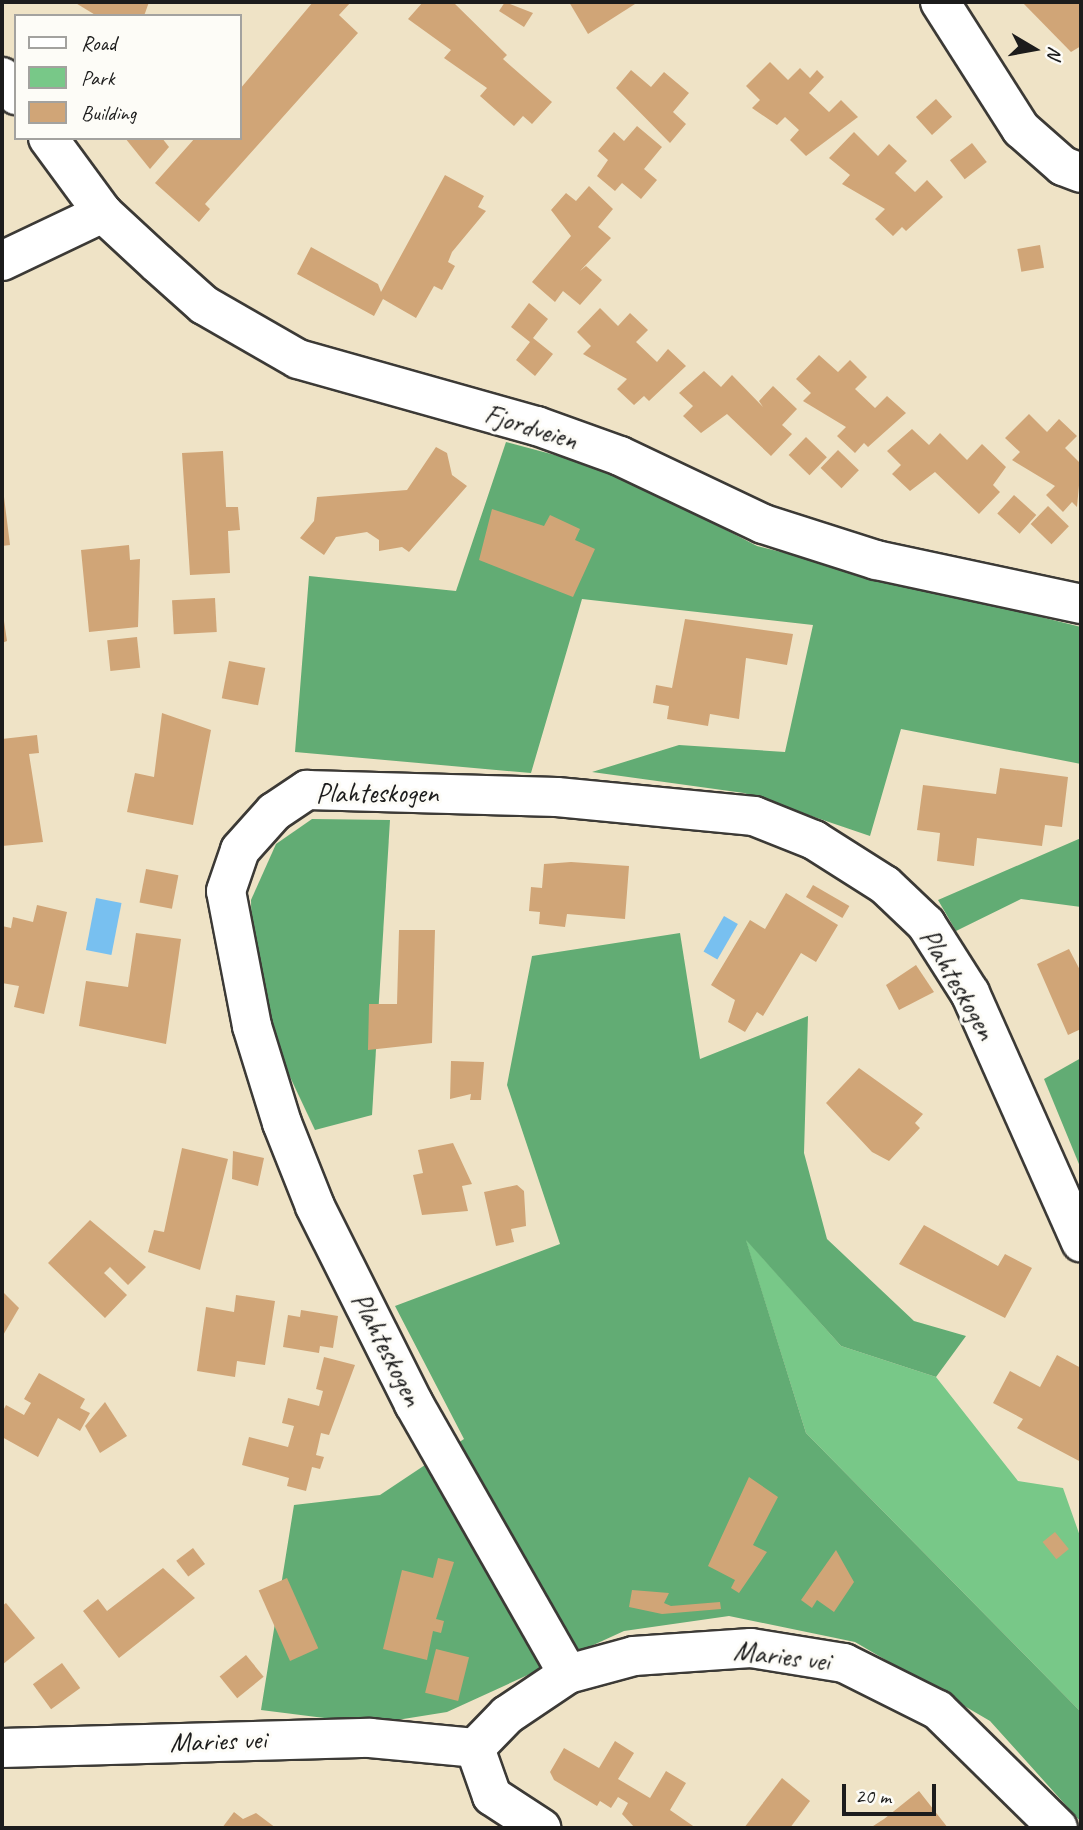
<!DOCTYPE html>
<style>
body{margin:0}
#map{position:relative;width:1083px;height:1830px;overflow:hidden;background:#efe3c6;font-family:Caveat,sans-serif}
div>[style]{position:absolute}
.green>*{inset:0;background:#78c888}
.forest>*{inset:0;background:#62ac74}
.water>*{inset:0;background:#78c0f0;transform-origin:0 0}
.building>*{inset:0;background:#d0a577;transform-origin:0 0}
.roads{filter:drop-shadow(2px 0 #3c3a36) drop-shadow(-2px 0 #3c3a36) drop-shadow(0 2px #3c3a36) drop-shadow(0 -2px #3c3a36)}
.minor>*{height:38px;margin:-19px;padding:0 19px;transform-origin:19px;border-radius:19px;background:#fff}
span{translate:-50% -50%;white-space:nowrap;text-align:center;line-height:1.15;-webkit-text-stroke:6px #fdfcf7;paint-order:stroke}
.street-label{font-size:28px;color:#1c1c1c}
.frame{position:absolute;inset:0;border:4px solid #1c1c1c;pointer-events:none}
.legend{position:absolute;left:14px;top:14px;width:228px;height:126px;box-sizing:border-box;background:#fdfcf7;border:2px solid #a3a29f;margin:0;padding:9px 12px;list-style:none;font-size:21px;color:#1c1c1c}
.legend li{display:flex;align-items:center;gap:14px;height:35px}
.legend b{width:35px;border:2px solid #a3a29f}
.north{position:absolute;left:999px;top:14px;width:70px;height:70px;-webkit-text-stroke:5px #fdfcf7;paint-order:stroke;rotate:100deg;font-size:19px;font-weight:700;line-height:28px;text-align:center;color:#1c1c1c}
.north::after{content:'';display:block;margin:auto;width:24px;height:32px;background:#1c1c1c;clip-path:polygon(50% 0,100% 100%,50% 72%,0 100%)}
.scale{position:absolute;left:842px;top:1784px;width:94px;height:32px;box-sizing:border-box;border:4px solid #1c1c1c;border-top:0;padding-left:9px;font-size:21px;line-height:24px;white-space:nowrap;color:#1c1c1c;-webkit-text-stroke:5px #fdfcf7;paint-order:stroke}
</style>
<div id="map">
<div class="green">
<i style="clip-path:polygon(745px 1238px,841px 1346px,936px 1377px,1018px 1481px,1063px 1488px,1081px 1539px,1081px 1712px,806px 1433px)"></i>
</div>
<div class="forest">
<i style="clip-path:polygon(506px 442px,611px 470px,757px 546px,1081px 627px,1081px 764px,901px 729px,870px 836px,744px 793px,592px 772px,679px 745px,785px 752px,813px 625px,582px 599px,531px 773px,295px 752px,309px 576px,456px 591px)"></i>
<i style="clip-path:polygon(312px 819px,390px 820px,372px 1115px,315px 1130px,275px 1045px,252px 959px,251px 900px,276px 844px)"></i>
<i style="clip-path:polygon(1081px 838px,1081px 907px,1021px 899px,956px 931px,938px 900px)"></i>
<i style="clip-path:polygon(680px 933px,700px 1059px,808px 1016px,804px 1153px,827px 1239px,914px 1321px,966px 1336px,936px 1377px,841px 1346px,746px 1240px,806px 1433px,1081px 1712px,1081px 1822px,990px 1721px,855px 1642px,729px 1616px,624px 1631px,447px 1712px,372px 1724px,261px 1710px,294px 1505px,380px 1495px,464px 1439px,395px 1306px,560px 1244px,507px 1085px,532px 956px)"></i>
<i style="clip-path:polygon(1081px 1058px,1081px 1169px,1044px 1079px)"></i>
</div>
<div class="water">
<i style="left:96px;top:898px;width:26px;height:53px;rotate:11deg"></i>
<i style="left:724px;top:916px;width:16px;height:41px;rotate:30deg"></i>
</div>
<div class="building">
<i style="clip-path:polygon(74px 2px,149px 2px,144px 16px,97px 16px)"></i>
<i style="clip-path:polygon(313px 2px,351px 2px,339px 15px,358px 33px,205px 204px,210px 209px,199px 222px,155px 183px,195px 138px,240px 138px,240px 89px)"></i>
<i style="clip-path:polygon(423px 2px,453px 2px,507px 55px,503px 59px,552px 102px,532px 124px,523px 116px,514px 126px,480px 96px,487px 88px,444px 58px,451px 50px,408px 19px)"></i>
<i style="clip-path:polygon(505px 2px,533px 13px,524px 27px,499px 11px)"></i>
<i style="clip-path:polygon(569px 2px,634px 2px,635px 4px,588px 34px)"></i>
<i style="clip-path:polygon(1022px 2px,1081px 2px,1081px 46px,1071px 52px)"></i>
<i style="clip-path:polygon(770px 62px,788px 80px,800px 68px,810px 78px,817px 70px,824px 77px,809px 93px,829px 112px,841px 100px,858px 117px,806px 156px,790px 140px,799px 130px,785px 117px,777px 125px,752px 108px,760px 100px,746px 86px)"></i>
<i style="clip-path:polygon(631px 70px,651px 87px,664px 72px,689px 93px,673px 112px,686px 124px,670px 143px,616px 88px)"></i>
<i style="left:936px;top:99px;width:24px;height:27px;rotate:48deg"></i>
<i style="clip-path:polygon(637px 126px,662px 147px,644px 169px,657px 180px,641px 199px,622px 183px,615px 191px,597px 176px,608px 160px,598px 151px,614px 132px,624px 141px)"></i>
<i style="clip-path:polygon(854px 132px,878px 156px,889px 144px,907px 161px,895px 173px,915px 192px,927px 180px,943px 197px,906px 231px,902px 227px,893px 236px,875px 219px,885px 209px,842px 184px,850px 175px,829px 158px)"></i>
<i style="clip-path:polygon(125px 138px,162px 138px,169px 147px,150px 169px)"></i>
<i style="left:972px;top:143px;width:24px;height:28px;rotate:52deg"></i>
<i style="clip-path:polygon(445px 175px,484px 196px,478px 207px,486px 211px,452px 252px,448px 262px,455px 266px,442px 290px,434px 286px,416px 318px,383px 299px,374px 316px,297px 274px,311px 247px,378px 284px,381px 292px)"></i>
<i style="clip-path:polygon(589px 186px,613px 209px,598px 227px,611px 238px,580px 271px,586px 266px,602px 280px,580px 305px,563px 291px,555px 302px,532px 282px,571px 236px,551px 210px,566px 193px,576px 201px)"></i>
<i style="left:1040px;top:245px;width:23px;height:23px;rotate:80deg"></i>
<i style="clip-path:polygon(529px 303px,548px 319px,533px 338px,553px 354px,535px 376px,516px 360px,530px 342px,511px 327px)"></i>
<i style="clip-path:polygon(600px 308px,618px 326px,630px 313px,648px 330px,636px 342px,657px 362px,668px 349px,686px 366px,649px 401px,644px 396px,634px 405px,617px 389px,627px 379px,583px 354px,591px 346px,577px 332px)"></i>
<i style="clip-path:polygon(819px 355px,838px 372px,850px 360px,867px 377px,855px 389px,875px 408px,887px 396px,906px 413px,868px 447px,864px 443px,855px 453px,837px 436px,846px 427px,803px 401px,811px 393px,796px 379px)"></i>
<i style="clip-path:polygon(704px 371px,721px 387px,732px 375px,763px 407px,759px 401px,773px 386px,797px 409px,782px 425px,792px 434px,771px 456px,727px 414px,701px 433px,683px 416px,693px 406px,679px 393px)"></i>
<i style="clip-path:polygon(1029px 414px,1047px 432px,1059px 419px,1077px 436px,1065px 448px,1081px 464px,1077px 507px,1072px 502px,1063px 512px,1046px 495px,1055px 486px,1012px 460px,1020px 452px,1005px 438px)"></i>
<i style="clip-path:polygon(912px 429px,929px 445px,940px 433px,967px 460px,982px 444px,1006px 467px,993px 485px,1000px 492px,979px 514px,935px 472px,910px 491px,892px 474px,901px 465px,887px 451px)"></i>
<i style="left:806px;top:437px;width:29px;height:25px;rotate:44deg"></i>
<i style="clip-path:polygon(436px 447px,447px 453px,452px 475px,467px 486px,409px 552px,402px 547px,379px 551px,379px 540px,367px 532px,336px 537px,324px 555px,300px 538px,314px 521px,317px 497px,407px 490px)"></i>
<i style="left:838px;top:450px;width:29px;height:25px;rotate:44deg"></i>
<i style="clip-path:polygon(223px 451px,226px 507px,238px 507px,240px 530px,228px 531px,230px 573px,190px 575px,182px 453px)"></i>
<i style="clip-path:polygon(2px 481px,10px 545px,2px 546px)"></i>
<i style="left:1014px;top:495px;width:30px;height:25px;rotate:42deg"></i>
<i style="left:1048px;top:506px;width:29px;height:25px;rotate:44deg"></i>
<i style="clip-path:polygon(492px 509px,544px 526px,550px 515px,580px 529px,575px 540px,595px 549px,573px 597px,479px 560px)"></i>
<i style="clip-path:polygon(129px 545px,130px 560px,140px 559px,138px 627px,89px 632px,81px 550px)"></i>
<i style="left:215px;top:598px;width:34px;height:43px;rotate:87deg"></i>
<i style="clip-path:polygon(2px 608px,7px 641px,2px 643px)"></i>
<i style="clip-path:polygon(685px 619px,793px 634px,787px 665px,746px 658px,739px 719px,710px 714px,708px 726px,667px 719px,669px 706px,653px 703px,656px 685px,672px 688px)"></i>
<i style="left:137px;top:637px;width:31px;height:30px;rotate:84deg"></i>
<i style="left:229px;top:661px;width:37px;height:38px;rotate:11deg"></i>
<i style="clip-path:polygon(162px 713px,211px 730px,193px 825px,127px 812px,135px 773px,154px 777px)"></i>
<i style="clip-path:polygon(37px 735px,39px 753px,29px 754px,43px 842px,2px 846px,2px 739px)"></i>
<i style="clip-path:polygon(1000px 768px,1068px 777px,1062px 827px,1045px 825px,1042px 846px,977px 838px,974px 866px,937px 861px,940px 833px,917px 830px,923px 785px,996px 794px)"></i>
<i style="clip-path:polygon(571px 862px,629px 866px,625px 919px,567px 914px,565px 927px,539px 924px,540px 912px,529px 911px,531px 887px,542px 888px,544px 864px)"></i>
<i style="left:146px;top:869px;width:33px;height:34px;rotate:11deg"></i>
<i style="left:813px;top:885px;width:42px;height:14px;rotate:30deg"></i>
<i style="clip-path:polygon(786px 893px,838px 925px,816px 962px,801px 953px,763px 1016px,757px 1012px,745px 1032px,728px 1022px,735px 1000px,711px 985px,750px 920px,765px 929px)"></i>
<i style="clip-path:polygon(37px 905px,67px 912px,44px 1014px,14px 1007px,19px 986px,2px 983px,2px 926px,11px 928px,13px 917px,33px 922px)"></i>
<i style="clip-path:polygon(399px 930px,435px 930px,432px 1043px,368px 1050px,369px 1004px,397px 1004px)"></i>
<i style="clip-path:polygon(136px 933px,181px 939px,166px 1044px,79px 1026px,86px 981px,128px 987px)"></i>
<i style="clip-path:polygon(1069px 949px,1081px 972px,1081px 1029px,1068px 1035px,1037px 964px)"></i>
<i style="clip-path:polygon(916px 965px,934px 992px,899px 1010px,886px 985px)"></i>
<i style="clip-path:polygon(451px 1061px,484px 1062px,481px 1100px,470px 1100px,471px 1094px,450px 1099px)"></i>
<i style="clip-path:polygon(859px 1068px,923px 1114px,915px 1123px,920px 1128px,889px 1161px,872px 1152px,826px 1103px)"></i>
<i style="clip-path:polygon(453px 1143px,472px 1184px,462px 1186px,468px 1211px,422px 1215px,413px 1175px,423px 1173px,418px 1150px)"></i>
<i style="clip-path:polygon(182px 1148px,228px 1159px,200px 1270px,148px 1252px,154px 1230px,164px 1232px)"></i>
<i style="clip-path:polygon(233px 1151px,264px 1158px,258px 1186px,232px 1179px)"></i>
<i style="clip-path:polygon(517px 1185px,524px 1191px,526px 1226px,511px 1229px,514px 1242px,496px 1246px,484px 1192px)"></i>
<i style="clip-path:polygon(90px 1220px,146px 1267px,128px 1285px,110px 1267px,104px 1273px,127px 1295px,105px 1318px,48px 1263px)"></i>
<i style="clip-path:polygon(924px 1225px,998px 1266px,1005px 1254px,1032px 1268px,1005px 1318px,899px 1264px)"></i>
<i style="clip-path:polygon(2px 1291px,19px 1308px,2px 1337px)"></i>
<i style="clip-path:polygon(236px 1295px,275px 1301px,265px 1365px,237px 1361px,235px 1377px,197px 1371px,206px 1307px,234px 1312px)"></i>
<i style="clip-path:polygon(301px 1310px,338px 1316px,333px 1348px,320px 1346px,319px 1353px,283px 1347px,288px 1315px,300px 1317px)"></i>
<i style="clip-path:polygon(1057px 1355px,1081px 1368px,1081px 1462px,1017px 1428px,1023px 1419px,993px 1403px,1010px 1371px,1040px 1387px)"></i>
<i style="clip-path:polygon(324px 1357px,355px 1365px,329px 1435px,321px 1433px,316px 1455px,324px 1457px,320px 1469px,312px 1467px,306px 1491px,287px 1486px,289px 1478px,242px 1465px,249px 1437px,288px 1447px,294px 1426px,282px 1423px,288px 1398px,319px 1406px,323px 1391px,316px 1389px)"></i>
<i style="clip-path:polygon(39px 1373px,85px 1399px,80px 1408px,90px 1413px,80px 1431px,58px 1418px,38px 1457px,2px 1437px,2px 1413px,6px 1405px,24px 1415px,31px 1403px,24px 1399px)"></i>
<i style="clip-path:polygon(105px 1402px,127px 1436px,100px 1453px,85px 1426px)"></i>
<i style="clip-path:polygon(749px 1477px,778px 1497px,753px 1545px,767px 1552px,739px 1593px,731px 1588px,735px 1580px,708px 1566px)"></i>
<i style="left:1055px;top:1532px;width:22px;height:16px;rotate:51deg"></i>
<i style="left:193px;top:1548px;width:20px;height:21px;rotate:53deg"></i>
<i style="clip-path:polygon(836px 1550px,854px 1582px,834px 1612px,817px 1600px,812px 1608px,801px 1600px)"></i>
<i style="clip-path:polygon(438px 1558px,454px 1562px,436px 1619px,444px 1621px,441px 1633px,433px 1631px,427px 1660px,383px 1649px,402px 1570px,433px 1578px)"></i>
<i style="clip-path:polygon(163px 1568px,195px 1598px,119px 1658px,83px 1611px,98px 1599px,107px 1611px)"></i>
<i style="left:287px;top:1578px;width:77px;height:31px;rotate:66deg"></i>
<i style="clip-path:polygon(632px 1590px,669px 1593px,664px 1603px,671px 1606px,720px 1602px,721px 1609px,662px 1614px,629px 1607px)"></i>
<i style="clip-path:polygon(6px 1603px,35px 1638px,2px 1665px,2px 1606px)"></i>
<i style="left:436px;top:1649px;width:34px;height:45px;rotate:14deg"></i>
<i style="left:246px;top:1655px;width:28px;height:34px;rotate:51deg"></i>
<i style="left:62px;top:1663px;width:31px;height:36px;rotate:54deg"></i>
<i style="clip-path:polygon(615px 1741px,634px 1753px,618px 1779px,650px 1798px,666px 1771px,686px 1783px,670px 1810px,696px 1828px,635px 1828px,622px 1814px,628px 1803px,618px 1797px,611px 1808px,600px 1801px,597px 1806px,554px 1780px,550px 1772px,564px 1748px,599px 1768px)"></i>
<i style="clip-path:polygon(782px 1778px,810px 1801px,790px 1828px,744px 1828px)"></i>
<i style="clip-path:polygon(919px 1791px,948px 1828px,870px 1828px,884px 1819px)"></i>
<i style="clip-path:polygon(234px 1812px,243px 1819px,256px 1813px,276px 1828px,222px 1828px)"></i>
</div>
<div class="roads">
<div class="minor">
<i style="left:940px;top:2px;width:151px;rotate:57.5deg"></i>
<i style="left:1021px;top:129px;width:56px;rotate:41.4deg"></i>
<i style="left:1063px;top:166px;width:19px;rotate:21deg"></i>
<i style="left:2px;top:77px;width:23px;rotate:52deg"></i>
<i style="left:48px;top:138px;width:93px;rotate:53.7deg"></i>
<i style="left:103px;top:213px;width:74px;rotate:42.8deg"></i>
<i style="left:157px;top:263px;width:63px;rotate:41.8deg"></i>
<i style="left:204px;top:305px;width:108px;rotate:29.9deg"></i>
<i style="left:298px;top:359px;width:248px;rotate:15.7deg"></i>
<i style="left:537px;top:426px;width:88px;rotate:19.9deg"></i>
<i style="left:620px;top:456px;width:158px;rotate:25.4deg"></i>
<i style="left:763px;top:524px;width:119px;rotate:17.7deg"></i>
<i style="left:876px;top:560px;width:210px;rotate:12.1deg"></i>
<i style="left:2px;top:261px;width:112px;rotate:-25.4deg"></i>
<i style="left:568px;top:1674px;width:311px;rotate:-119.7deg"></i>
<i style="left:414px;top:1404px;width:221px;rotate:-116.6deg"></i>
<i style="left:315px;top:1206px;width:89px;rotate:-111.7deg"></i>
<i style="left:282px;top:1123px;width:102px;rotate:-107.2deg"></i>
<i style="left:252px;top:1026px;width:137px;rotate:-100.9deg"></i>
<i style="left:226px;top:891px;width:43px;rotate:-71.1deg"></i>
<i style="left:240px;top:850px;width:51px;rotate:-48.2deg"></i>
<i style="left:274px;top:812px;width:40px;rotate:-34deg"></i>
<i style="left:307px;top:790px;width:250px;rotate:1.6deg"></i>
<i style="left:557px;top:797px;width:198px;rotate:5.5deg"></i>
<i style="left:754px;top:816px;width:65px;rotate:21.8deg"></i>
<i style="left:814px;top:840px;width:84px;rotate:32.4deg"></i>
<i style="left:885px;top:885px;width:57px;rotate:43.6deg"></i>
<i style="left:926px;top:924px;width:82px;rotate:57.5deg"></i>
<i style="left:970px;top:993px;width:273px;rotate:66deg"></i>
<i style="left:2px;top:1748px;width:368px;rotate:-1.6deg"></i>
<i style="left:370px;top:1738px;width:105px;rotate:5.4deg"></i>
<i style="left:475px;top:1748px;width:46px;rotate:-45.9deg"></i>
<i style="left:507px;top:1715px;width:73px;rotate:-33.9deg"></i>
<i style="left:568px;top:1674px;width:68px;rotate:-15.3deg"></i>
<i style="left:634px;top:1656px;width:117px;rotate:-3.9deg"></i>
<i style="left:751px;top:1648px;width:94px;rotate:9.2deg"></i>
<i style="left:844px;top:1663px;width:105px;rotate:26.6deg"></i>
<i style="left:938px;top:1710px;width:168px;rotate:44.5deg"></i>
<i style="left:475px;top:1748px;width:51px;rotate:70.5deg"></i>
<i style="left:492px;top:1796px;width:59px;rotate:33.1deg"></i>
</div>
</div>
<div class="street-label">
<span style="left:531px;top:427px;rotate:17deg">Fjordveien</span>
<span style="left:377px;top:793px">Plahteskogen</span>
<span style="left:958px;top:984px;rotate:60deg">Plahteskogen</span>
<span style="left:387px;top:1349px;rotate:63deg">Plahteskogen</span>
<span style="left:782px;top:1656px;rotate:7deg">Maries vei</span>
<span style="left:218px;top:1741px;rotate:-2deg">Maries vei</span>
</div>
<div class="frame"></div>
<ul class="legend">
<li><b style="height:9px;background:#fff"></b>Road</li>
<li><b style="height:19px;background:#78c888"></b>Park</li>
<li><b style="height:19px;background:#d0a577"></b>Building</li>
</ul>
<div class="north">N</div>
<div class="scale">20 m</div>
</div>
